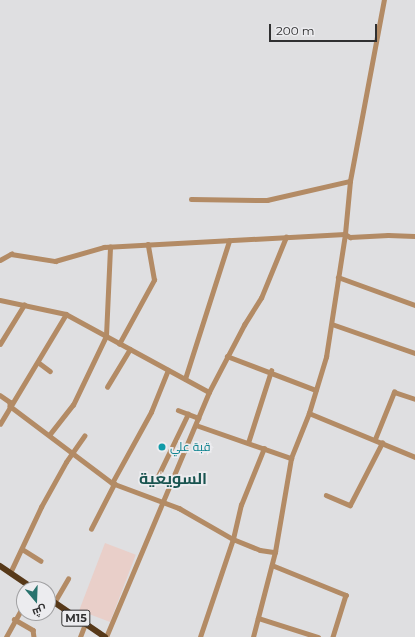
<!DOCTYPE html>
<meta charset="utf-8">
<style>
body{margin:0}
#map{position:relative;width:415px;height:637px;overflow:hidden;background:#dfdfe1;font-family:Montserrat,Cairo,sans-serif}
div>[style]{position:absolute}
.education>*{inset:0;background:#e9cfc9;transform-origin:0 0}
.minor>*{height:4.5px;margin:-2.25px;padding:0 2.25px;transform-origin:2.25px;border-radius:2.25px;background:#b38b65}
.highway>*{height:6px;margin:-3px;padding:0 3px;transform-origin:3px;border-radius:3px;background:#573919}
.dots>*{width:11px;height:11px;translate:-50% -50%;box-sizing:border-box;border:2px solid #ececef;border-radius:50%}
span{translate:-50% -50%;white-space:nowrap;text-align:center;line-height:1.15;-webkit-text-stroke:3.5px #ececef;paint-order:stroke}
.shield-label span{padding:1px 3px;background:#ececef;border:1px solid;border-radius:3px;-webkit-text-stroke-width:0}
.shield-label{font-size:11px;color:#303031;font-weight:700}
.culture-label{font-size:12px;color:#0d838f}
.left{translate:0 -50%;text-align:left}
.district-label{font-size:16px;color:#195450;font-weight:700}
.north{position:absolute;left:16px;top:581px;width:40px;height:40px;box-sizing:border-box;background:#ececef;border:1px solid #a1a1a3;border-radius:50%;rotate:161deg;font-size:11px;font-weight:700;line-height:16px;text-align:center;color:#303031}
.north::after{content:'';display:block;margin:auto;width:14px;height:18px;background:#29736e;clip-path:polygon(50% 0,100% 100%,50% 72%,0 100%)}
.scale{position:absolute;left:269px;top:24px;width:108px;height:18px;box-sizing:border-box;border:2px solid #303031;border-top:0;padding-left:5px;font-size:12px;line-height:14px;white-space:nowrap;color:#303031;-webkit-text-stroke:3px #ececef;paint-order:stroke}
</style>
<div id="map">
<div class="education">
<i style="left:105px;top:543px;width:33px;height:72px;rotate:21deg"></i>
</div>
<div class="minor">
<i style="left:191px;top:199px;width:76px;rotate:0.8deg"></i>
<i style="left:267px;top:200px;width:85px;rotate:-12.9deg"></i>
<i style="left:0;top:260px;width:13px;rotate:-29deg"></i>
<i style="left:11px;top:254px;width:45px;rotate:9deg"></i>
<i style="left:55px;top:261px;width:51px;rotate:-15.9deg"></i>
<i style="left:104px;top:247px;width:241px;rotate:-3.1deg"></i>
<i style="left:345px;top:234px;width:6px;rotate:31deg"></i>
<i style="left:350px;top:237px;width:38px;rotate:-3deg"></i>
<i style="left:388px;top:235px;width:27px;rotate:2deg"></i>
<i style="left:338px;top:277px;width:82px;rotate:20deg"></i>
<i style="left:0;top:300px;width:67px;rotate:12deg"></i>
<i style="left:66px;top:314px;width:163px;rotate:28.6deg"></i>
<i style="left:332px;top:324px;width:88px;rotate:19.3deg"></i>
<i style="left:0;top:344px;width:46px;rotate:-58.4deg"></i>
<i style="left:119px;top:344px;width:73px;rotate:-61.3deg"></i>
<i style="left:154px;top:280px;width:36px;rotate:-100deg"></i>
<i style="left:227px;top:356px;width:95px;rotate:20.9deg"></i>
<i style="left:38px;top:362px;width:15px;rotate:37deg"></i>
<i style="left:185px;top:379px;width:145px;rotate:-72.3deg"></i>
<i style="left:107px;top:387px;width:44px;rotate:-58.8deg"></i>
<i style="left:0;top:395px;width:12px;rotate:35deg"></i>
<i style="left:10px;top:402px;width:4px;rotate:90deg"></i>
<i style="left:10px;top:406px;width:128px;rotate:37deg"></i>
<i style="left:112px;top:483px;width:72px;rotate:20.5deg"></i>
<i style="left:179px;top:508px;width:62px;rotate:29.9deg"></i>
<i style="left:233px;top:539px;width:29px;rotate:22deg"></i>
<i style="left:260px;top:550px;width:15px;rotate:8deg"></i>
<i style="left:178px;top:410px;width:22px;rotate:21deg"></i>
<i style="left:309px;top:413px;width:115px;rotate:22.5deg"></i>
<i style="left:0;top:424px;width:128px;rotate:-59deg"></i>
<i style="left:196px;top:425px;width:101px;rotate:19.2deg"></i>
<i style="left:50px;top:434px;width:37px;rotate:-52deg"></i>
<i style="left:73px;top:405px;width:76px;rotate:-64.4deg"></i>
<i style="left:106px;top:336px;width:89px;rotate:-87.4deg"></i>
<i style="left:375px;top:439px;width:51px;rotate:-68deg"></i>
<i style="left:394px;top:392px;width:22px;rotate:18deg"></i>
<i style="left:248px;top:443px;width:76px;rotate:-72.3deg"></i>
<i style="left:112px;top:483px;width:81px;rotate:-61.2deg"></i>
<i style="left:151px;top:412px;width:45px;rotate:-68deg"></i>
<i style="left:171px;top:484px;width:15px;rotate:-157deg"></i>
<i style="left:157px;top:478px;width:71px;rotate:-64.2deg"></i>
<i style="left:326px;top:495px;width:26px;rotate:23deg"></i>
<i style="left:350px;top:505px;width:70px;rotate:-62.7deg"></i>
<i style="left:91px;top:529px;width:51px;rotate:-62.9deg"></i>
<i style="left:22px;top:549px;width:22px;rotate:32deg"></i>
<i style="left:272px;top:565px;width:80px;rotate:22.1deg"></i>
<i style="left:346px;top:595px;width:44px;rotate:107.2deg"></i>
<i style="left:10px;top:573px;width:73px;rotate:-64.8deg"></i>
<i style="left:41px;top:507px;width:51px;rotate:-60.9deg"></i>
<i style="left:66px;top:462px;width:32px;rotate:-55deg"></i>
<i style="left:54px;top:603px;width:28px;rotate:-60deg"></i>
<i style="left:258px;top:618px;width:63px;rotate:17.6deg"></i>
<i style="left:14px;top:619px;width:22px;rotate:30deg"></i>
<i style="left:33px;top:630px;width:7px;rotate:82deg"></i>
<i style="left:6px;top:637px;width:38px;rotate:-61deg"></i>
<i style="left:80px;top:637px;width:14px;rotate:-69deg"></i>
<i style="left:106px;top:637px;width:266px;rotate:-67.2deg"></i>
<i style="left:209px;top:392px;width:76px;rotate:-62.4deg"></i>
<i style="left:244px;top:325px;width:32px;rotate:-58deg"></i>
<i style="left:261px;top:298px;width:66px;rotate:-67.7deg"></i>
<i style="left:200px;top:637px;width:103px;rotate:-71.4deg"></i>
<i style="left:233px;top:539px;width:35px;rotate:-77deg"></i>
<i style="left:241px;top:505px;width:61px;rotate:-68deg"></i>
<i style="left:253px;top:637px;width:88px;rotate:-75.5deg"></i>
<i style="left:275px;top:552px;width:95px;rotate:-80.3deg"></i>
<i style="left:291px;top:458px;width:48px;rotate:-68.2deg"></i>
<i style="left:309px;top:413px;width:59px;rotate:-73.1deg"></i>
<i style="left:326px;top:357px;width:124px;rotate:-81.2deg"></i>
<i style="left:345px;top:234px;width:53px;rotate:-84.6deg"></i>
<i style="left:350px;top:181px;width:184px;rotate:-79.4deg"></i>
</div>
<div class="highway">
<i style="left:0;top:566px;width:41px;rotate:34.1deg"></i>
<i style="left:48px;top:598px;width:69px;rotate:34.4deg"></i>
</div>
<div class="dots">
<i style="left:162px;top:447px;background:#0f9aa8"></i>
</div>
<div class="shield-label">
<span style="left:76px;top:618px">M15</span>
</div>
<div class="culture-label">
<span class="left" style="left:170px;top:447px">قبة علي</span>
</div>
<div class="district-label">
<span style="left:173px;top:479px">السويعية</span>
</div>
<div class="north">ش</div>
<div class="scale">200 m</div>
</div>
